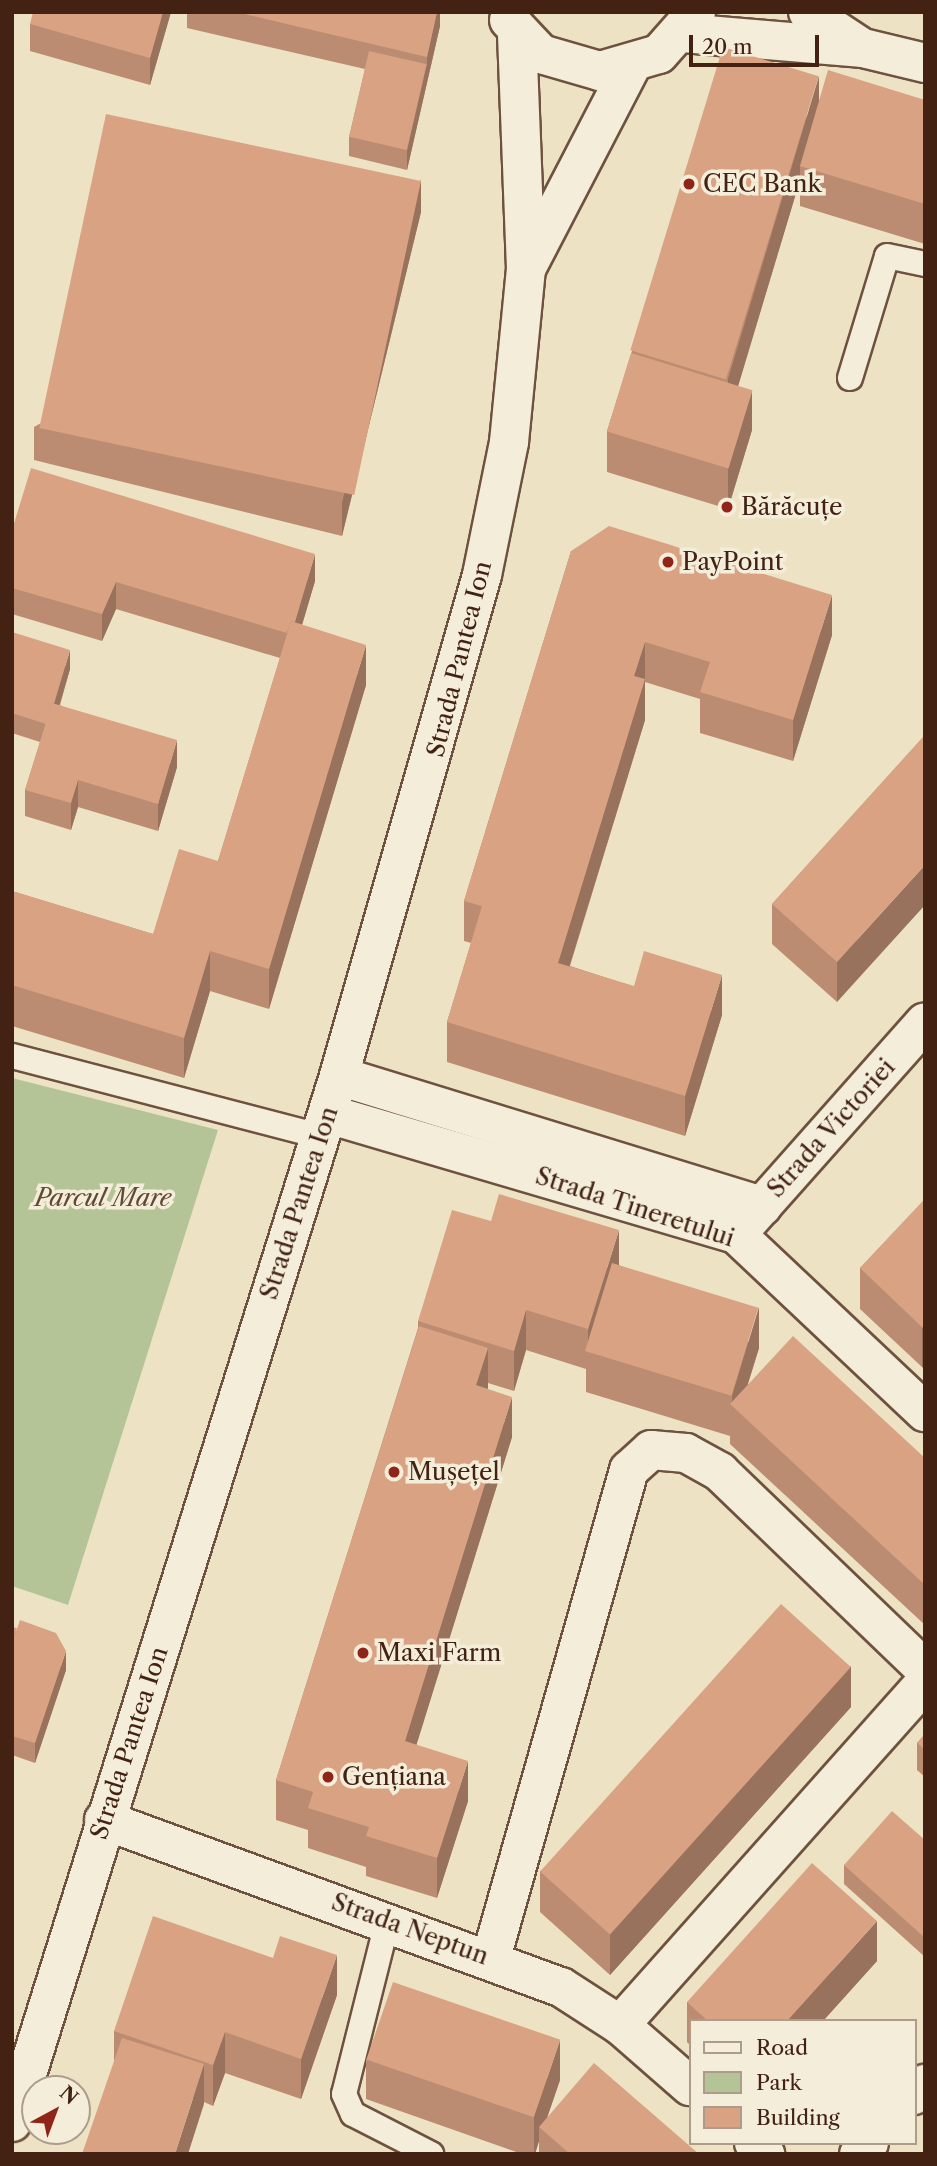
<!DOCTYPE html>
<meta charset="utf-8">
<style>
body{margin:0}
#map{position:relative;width:937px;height:2166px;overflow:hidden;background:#ede3c4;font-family:"Libre Caslon Text",serif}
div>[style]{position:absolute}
.green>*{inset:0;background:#b5c497}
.roads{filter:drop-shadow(2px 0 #6e523f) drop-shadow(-2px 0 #6e523f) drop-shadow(0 2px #6e523f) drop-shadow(0 -2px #6e523f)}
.service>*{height:24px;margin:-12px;padding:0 12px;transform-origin:12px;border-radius:12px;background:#f3edd9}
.minor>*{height:38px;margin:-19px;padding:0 19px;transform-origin:19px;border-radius:19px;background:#f3edd9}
.tertiary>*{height:38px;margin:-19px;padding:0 19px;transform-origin:19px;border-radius:19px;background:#f3edd9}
.secondary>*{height:38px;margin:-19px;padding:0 19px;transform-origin:19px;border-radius:19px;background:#f3edd9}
.wall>*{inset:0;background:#bb8c71}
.shaded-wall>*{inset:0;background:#98725c;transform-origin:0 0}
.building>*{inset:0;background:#d9a383;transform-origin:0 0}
.dots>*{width:19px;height:19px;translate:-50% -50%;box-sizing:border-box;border:4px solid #f3edd9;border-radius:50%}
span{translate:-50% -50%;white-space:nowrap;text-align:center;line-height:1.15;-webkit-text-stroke:7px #f3edd9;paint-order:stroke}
.poi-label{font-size:24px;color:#432213}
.left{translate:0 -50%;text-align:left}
.street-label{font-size:24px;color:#432213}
.park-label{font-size:24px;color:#604a34;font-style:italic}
.frame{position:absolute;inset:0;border:14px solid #432213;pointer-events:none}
.legend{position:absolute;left:689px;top:2019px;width:228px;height:126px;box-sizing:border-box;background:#f3edd9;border:2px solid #ad9c8a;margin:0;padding:9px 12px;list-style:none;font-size:21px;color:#432213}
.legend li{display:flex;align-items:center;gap:14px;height:35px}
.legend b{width:35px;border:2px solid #ad9c8a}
.north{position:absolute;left:21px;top:2075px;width:70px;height:70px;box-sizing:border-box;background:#f3edd9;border:2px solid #ad9c8a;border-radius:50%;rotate:41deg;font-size:19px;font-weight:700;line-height:28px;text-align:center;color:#432213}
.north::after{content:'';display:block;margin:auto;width:24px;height:32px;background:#8f2418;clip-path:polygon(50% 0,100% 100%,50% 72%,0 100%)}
.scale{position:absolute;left:689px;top:35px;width:130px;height:32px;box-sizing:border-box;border:4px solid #432213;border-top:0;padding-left:9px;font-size:21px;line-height:24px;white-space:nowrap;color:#432213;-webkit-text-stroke:5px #f3edd9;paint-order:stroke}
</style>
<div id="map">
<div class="green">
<i style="clip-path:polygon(12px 1078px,218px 1130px,68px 1605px,12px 1586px)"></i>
</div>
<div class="roads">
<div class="service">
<i style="left:850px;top:378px;width:127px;rotate:-73.1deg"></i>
<i style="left:887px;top:256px;width:39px;rotate:12deg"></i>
<i style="left:12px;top:1056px;width:318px;rotate:14.6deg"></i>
<i style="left:388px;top:1919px;width:180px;rotate:104.1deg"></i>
<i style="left:344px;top:2094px;width:22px;rotate:66deg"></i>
<i style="left:353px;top:2114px;width:88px;rotate:27.1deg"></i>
</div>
<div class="minor">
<i style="left:339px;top:1076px;width:443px;rotate:17.1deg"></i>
<i style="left:328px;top:1114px;width:425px;rotate:16.4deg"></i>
<i style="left:736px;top:1234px;width:260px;rotate:43.3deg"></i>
<i style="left:745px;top:1225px;width:271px;rotate:-48.4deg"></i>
<i style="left:104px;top:1820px;width:487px;rotate:20.1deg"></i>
<i style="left:561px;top:1987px;width:70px;rotate:32.8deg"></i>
<i style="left:620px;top:2025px;width:93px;rotate:41.1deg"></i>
<i style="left:491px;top:1958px;width:507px;rotate:-74.21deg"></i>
<i style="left:629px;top:1470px;width:30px;rotate:-42deg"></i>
<i style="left:651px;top:1450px;width:35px;rotate:5deg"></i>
<i style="left:686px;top:1453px;width:39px;rotate:29deg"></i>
<i style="left:720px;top:1472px;width:284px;rotate:43.9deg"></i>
<i style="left:620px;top:2025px;width:458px;rotate:-48.3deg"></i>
<i style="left:914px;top:2095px;width:16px;rotate:-45deg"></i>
<i style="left:754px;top:2143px;width:16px;rotate:45deg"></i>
<i style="left:859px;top:2154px;width:15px;rotate:-48deg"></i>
</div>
<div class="tertiary">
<i style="left:808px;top:12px;width:60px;rotate:33.4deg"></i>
<i style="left:683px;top:33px;width:181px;rotate:4.8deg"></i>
<i style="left:863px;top:48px;width:64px;rotate:13.6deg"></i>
</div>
<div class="secondary">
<i style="left:509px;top:20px;width:47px;rotate:46.7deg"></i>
<i style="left:541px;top:54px;width:61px;rotate:16.1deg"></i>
<i style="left:600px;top:71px;width:61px;rotate:-16.1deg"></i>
<i style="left:659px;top:54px;width:56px;rotate:-48.6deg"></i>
<i style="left:527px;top:267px;width:226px;rotate:-62.6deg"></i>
<i style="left:12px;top:2122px;width:1096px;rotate:-72.64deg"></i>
<i style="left:339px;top:1076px;width:521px;rotate:-74.07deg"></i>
<i style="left:482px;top:575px;width:136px;rotate:-78.5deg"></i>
<i style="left:509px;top:442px;width:174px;rotate:-84.4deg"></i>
<i style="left:526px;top:269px;width:236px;rotate:-92.2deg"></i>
</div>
</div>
<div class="wall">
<i style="clip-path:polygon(171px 12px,150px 85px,30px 51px,30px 24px)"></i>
<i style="clip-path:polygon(187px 12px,440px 12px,440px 26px,407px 170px,349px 156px,349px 137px,365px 69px,187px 28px)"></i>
<i style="clip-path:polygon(819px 100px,925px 100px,925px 244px,800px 206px,800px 180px,738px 385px,752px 430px,728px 509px,607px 472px,607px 431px,632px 351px)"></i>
<i style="clip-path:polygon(421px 212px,342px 536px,34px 460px,34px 427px)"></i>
<i style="clip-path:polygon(12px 530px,315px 581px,302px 625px,366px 685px,269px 1009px,210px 991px,184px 1078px,12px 1026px,12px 891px,153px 934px,218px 861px,280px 658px,116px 609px,102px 641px,12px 614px)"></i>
<i style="clip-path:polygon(571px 551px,832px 635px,793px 761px,700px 733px,700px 699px,645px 682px,645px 720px,570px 966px,722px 1015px,685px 1136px,447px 1062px,447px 1022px,471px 943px,464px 941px,464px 901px)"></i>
<i style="clip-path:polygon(12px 632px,70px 669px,60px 705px,177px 767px,158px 831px,78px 807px,71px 830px,25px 816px,25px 790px,40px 742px,12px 733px)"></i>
<i style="clip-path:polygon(925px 735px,837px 1002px,772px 944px,772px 904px)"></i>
<i style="clip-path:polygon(925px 1199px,923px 1368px,860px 1309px,860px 1268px)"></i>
<i style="clip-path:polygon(619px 1265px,759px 1348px,748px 1384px,925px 1458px,925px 1625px,730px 1444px,730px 1436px,586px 1392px,586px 1369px,526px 1350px,514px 1391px,488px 1383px,487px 1389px,512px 1437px,416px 1745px,468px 1801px,437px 1898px,366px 1876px,366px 1867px,308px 1848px,308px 1830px,276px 1820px,276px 1780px,418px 1328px,418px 1321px)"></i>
<i style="clip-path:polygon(12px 1627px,66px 1670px,35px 1763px,12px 1755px)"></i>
<i style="clip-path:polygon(851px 1707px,610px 1975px,540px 1912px,540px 1871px)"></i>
<i style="clip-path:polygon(925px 1734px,925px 1777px,917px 1770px,917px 1743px)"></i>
<i style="clip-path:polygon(925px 1840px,925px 1957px,844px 1884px,844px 1865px)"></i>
<i style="clip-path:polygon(877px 1961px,823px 2021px,690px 2021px,690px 2045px,687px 2042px,687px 2002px)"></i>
<i style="clip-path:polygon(337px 1995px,301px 2099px,225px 2073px,213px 2106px,204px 2102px,204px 2104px,114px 2060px,114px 2031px)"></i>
<i style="clip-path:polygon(366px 2059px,560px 2080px,547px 2117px,699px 2154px,539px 2154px,539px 2141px,535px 2154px,522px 2154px,366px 2099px)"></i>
</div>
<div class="shaded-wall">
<i style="clip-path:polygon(163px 12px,171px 12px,150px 85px,150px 58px)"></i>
<i style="clip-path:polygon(437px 12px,440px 12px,440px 26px,407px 170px,407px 151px,427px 64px,427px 57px)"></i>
<i style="clip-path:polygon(819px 76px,819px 116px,800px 166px,800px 180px,728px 420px,728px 379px)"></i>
<i style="clip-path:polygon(421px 179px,421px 212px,342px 536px,342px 503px)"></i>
<i style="clip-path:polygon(752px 390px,752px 430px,728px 509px,728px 469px)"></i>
<i style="clip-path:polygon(315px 554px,315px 581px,291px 662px,291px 635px)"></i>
<i style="clip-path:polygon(116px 582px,116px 609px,102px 641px,102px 614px)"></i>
<i style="clip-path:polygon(832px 595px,832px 635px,793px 761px,793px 720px)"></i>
<i style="clip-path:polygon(645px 642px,645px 682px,634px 676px)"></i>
<i style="clip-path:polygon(366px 645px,366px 685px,269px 1009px,269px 969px)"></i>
<i style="clip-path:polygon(70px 650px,70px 669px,48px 744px,48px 725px)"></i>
<i style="clip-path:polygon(645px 679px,645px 720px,558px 1003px,558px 963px)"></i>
<i style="clip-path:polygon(177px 740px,177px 767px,158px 831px,158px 804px)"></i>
<i style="clip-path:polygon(78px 780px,78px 807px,71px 830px,71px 803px)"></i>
<i style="clip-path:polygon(925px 865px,925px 905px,837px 1002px,837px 962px)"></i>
<i style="clip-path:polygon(210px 951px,210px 991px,184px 1078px,184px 1038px)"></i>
<i style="clip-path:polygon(722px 975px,722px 1015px,685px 1136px,685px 1096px)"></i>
<i style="clip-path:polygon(619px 1230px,619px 1270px,588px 1352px,588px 1329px)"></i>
<i style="clip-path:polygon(759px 1307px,759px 1348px,739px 1412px,732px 1405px,732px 1396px)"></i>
<i style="clip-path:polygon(526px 1310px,526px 1350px,514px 1391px,514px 1351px)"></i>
<i style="left:925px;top:1326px;width:41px;height:3px;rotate:90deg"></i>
<i style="clip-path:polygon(488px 1348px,488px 1388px,476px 1426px,476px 1385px)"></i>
<i style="clip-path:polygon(512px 1397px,512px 1437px,405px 1782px,405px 1741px)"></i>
<i style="clip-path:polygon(66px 1651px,66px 1670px,35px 1763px,35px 1743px)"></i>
<i style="clip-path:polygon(851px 1666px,851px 1707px,610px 1975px,610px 1934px)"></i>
<i style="clip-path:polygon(468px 1761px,468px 1801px,437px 1898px,437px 1858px)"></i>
<i style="clip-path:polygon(877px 1921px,877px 1961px,823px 2021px,787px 2021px)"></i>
<i style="clip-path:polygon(337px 1955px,337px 1995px,301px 2099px,301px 2059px)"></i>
<i style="clip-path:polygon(225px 2032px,225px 2073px,213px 2106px,213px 2065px)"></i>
<i style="clip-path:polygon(560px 2040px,560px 2080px,543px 2130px,539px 2127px,539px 2141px,535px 2154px,534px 2154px,534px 2117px)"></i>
<i style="clip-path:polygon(204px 2064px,204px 2104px,188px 2154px,175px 2154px)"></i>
</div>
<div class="building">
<i style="clip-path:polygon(33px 12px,163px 12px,150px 58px,30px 24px)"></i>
<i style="clip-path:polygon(236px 12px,437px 12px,427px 57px)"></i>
<i style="left:723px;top:47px;width:100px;height:317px;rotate:17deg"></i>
<i style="left:369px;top:51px;width:59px;height:88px;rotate:13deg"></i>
<i style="clip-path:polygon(828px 70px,925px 100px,925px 204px,800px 166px)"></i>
<i style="left:106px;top:114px;width:322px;height:321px;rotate:12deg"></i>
<i style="left:631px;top:353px;width:127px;height:82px;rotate:17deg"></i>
<i style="clip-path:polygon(31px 468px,315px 554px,295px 622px,291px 621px,287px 633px,116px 582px,102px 614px,12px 588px,12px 530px)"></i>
<i style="clip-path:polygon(609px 526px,832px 595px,793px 720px,700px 692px,710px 662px,645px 642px,634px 676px,645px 679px,558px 963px,634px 986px,644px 951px,722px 975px,685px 1096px,447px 1022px,482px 906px,464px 901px,571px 551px)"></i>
<i style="clip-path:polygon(291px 621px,366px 645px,269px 969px,210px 951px,184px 1038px,12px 985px,12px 891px,153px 934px,179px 849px,218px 861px)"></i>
<i style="clip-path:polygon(12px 632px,70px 650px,54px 703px,52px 703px,46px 724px,12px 713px)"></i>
<i style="clip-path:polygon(52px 703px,177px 740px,158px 804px,78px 780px,71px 803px,25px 790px)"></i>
<i style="clip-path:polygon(925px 735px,925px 865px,837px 962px,772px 904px)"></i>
<i style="clip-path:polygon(499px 1194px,619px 1230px,588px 1329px,526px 1310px,514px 1351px,418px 1321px,452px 1210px,491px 1221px)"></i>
<i style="clip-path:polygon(925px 1199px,925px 1326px,923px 1328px,860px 1268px)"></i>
<i style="left:612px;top:1263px;width:153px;height:92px;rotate:17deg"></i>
<i style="clip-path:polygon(419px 1326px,488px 1348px,476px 1385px,512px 1397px,405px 1741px,468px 1761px,437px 1858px,366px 1836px,369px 1827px,308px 1808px,313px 1792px,276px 1780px)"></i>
<i style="clip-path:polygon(793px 1336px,925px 1458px,925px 1585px,730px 1404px)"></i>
<i style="left:781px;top:1604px;width:94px;height:360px;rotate:42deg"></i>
<i style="clip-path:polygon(20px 1620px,56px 1633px,66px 1651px,35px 1743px,12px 1736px,12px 1644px)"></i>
<i style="clip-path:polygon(12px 1627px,17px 1628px,12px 1644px)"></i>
<i style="clip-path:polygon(925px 1734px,925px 1750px,917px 1743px)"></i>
<i style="clip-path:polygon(892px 1811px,925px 1840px,925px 1938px,844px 1865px)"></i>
<i style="clip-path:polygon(812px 1863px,877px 1921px,787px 2021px,708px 2021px,687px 2002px)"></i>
<i style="clip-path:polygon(153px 1916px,273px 1958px,280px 1936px,337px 1955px,301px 2059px,225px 2032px,213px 2065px,114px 2031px)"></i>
<i style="left:393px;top:1982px;width:177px;height:82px;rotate:19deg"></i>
<i style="clip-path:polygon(122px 2038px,204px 2064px,175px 2154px,82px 2154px)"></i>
<i style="clip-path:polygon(594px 2063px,699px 2154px,570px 2154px,539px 2127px)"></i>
</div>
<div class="dots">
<i style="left:689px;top:184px;background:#8f2418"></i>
<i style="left:727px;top:507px;background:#8f2418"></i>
<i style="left:668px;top:562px;background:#8f2418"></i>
<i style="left:394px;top:1472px;background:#8f2418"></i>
<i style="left:363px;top:1653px;background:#8f2418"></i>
<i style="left:328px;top:1777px;background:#8f2418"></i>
</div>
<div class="poi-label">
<span class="left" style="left:703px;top:184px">CEC Bank</span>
<span class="left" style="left:741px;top:507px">Bărăcuțe</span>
<span class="left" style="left:682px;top:562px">PayPoint</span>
<span class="left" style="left:408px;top:1472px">Mușețel</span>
<span class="left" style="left:377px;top:1653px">Maxi Farm</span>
<span class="left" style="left:342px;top:1777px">Gențiana</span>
</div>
<div class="street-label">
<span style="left:459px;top:659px;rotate:-76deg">Strada Pantea Ion</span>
<span style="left:831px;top:1128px;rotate:-48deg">Strada Victoriei</span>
<span style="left:299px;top:1203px;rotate:-72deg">Strada Pantea Ion</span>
<span style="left:635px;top:1207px;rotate:18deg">Strada Tineretului</span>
<span style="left:129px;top:1743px;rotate:-72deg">Strada Pantea Ion</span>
<span style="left:410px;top:1929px;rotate:20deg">Strada Neptun</span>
</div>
<div class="park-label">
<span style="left:103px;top:1198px">Parcul Mare</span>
</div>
<div class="frame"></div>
<ul class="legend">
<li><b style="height:9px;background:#f3edd9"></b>Road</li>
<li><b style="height:19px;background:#b5c497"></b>Park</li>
<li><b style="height:19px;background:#d9a383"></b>Building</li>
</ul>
<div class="north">N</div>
<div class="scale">20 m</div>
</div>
